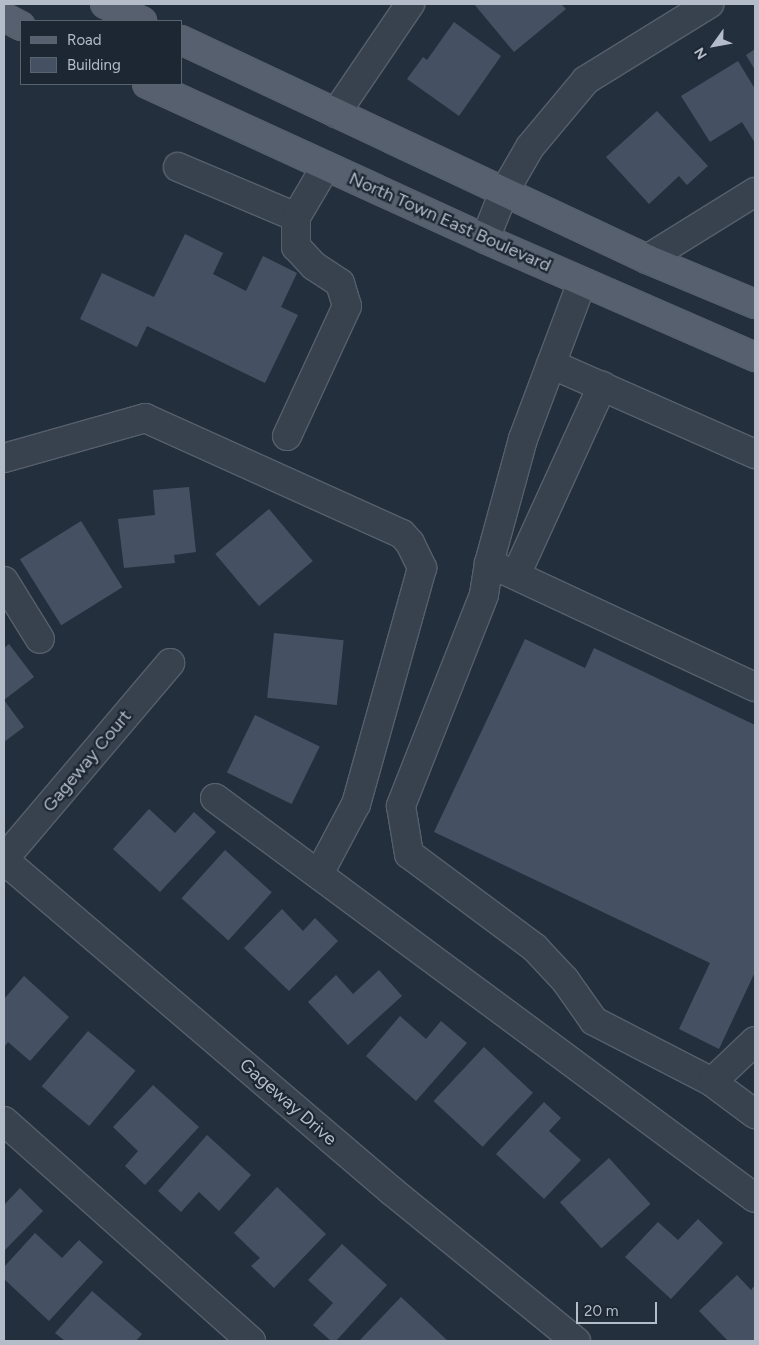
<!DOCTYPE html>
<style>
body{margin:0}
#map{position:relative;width:759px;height:1345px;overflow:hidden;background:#242f3e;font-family:Figtree,sans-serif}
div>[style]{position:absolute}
.building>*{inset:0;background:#455162;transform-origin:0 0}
.roads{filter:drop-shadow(1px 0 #565f6c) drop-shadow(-1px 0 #565f6c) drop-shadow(0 1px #565f6c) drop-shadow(0 -1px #565f6c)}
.minor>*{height:28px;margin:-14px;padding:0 14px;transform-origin:14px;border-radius:14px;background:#38414e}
.major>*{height:28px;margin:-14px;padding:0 14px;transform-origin:14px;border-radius:14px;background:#56606e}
span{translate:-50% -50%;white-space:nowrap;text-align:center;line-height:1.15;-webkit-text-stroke:4.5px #1d2633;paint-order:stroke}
.street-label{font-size:18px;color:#b4bcc9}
.frame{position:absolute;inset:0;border:5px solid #b4bcc9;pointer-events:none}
.legend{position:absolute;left:20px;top:20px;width:162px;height:65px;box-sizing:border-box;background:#1d2633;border:1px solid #59626f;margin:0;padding:6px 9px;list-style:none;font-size:15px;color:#b4bcc9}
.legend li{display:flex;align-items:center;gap:10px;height:25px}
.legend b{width:25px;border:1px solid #59626f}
.north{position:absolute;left:689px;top:20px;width:50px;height:50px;-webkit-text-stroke:4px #1d2633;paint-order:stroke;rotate:238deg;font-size:14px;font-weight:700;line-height:20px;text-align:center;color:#b4bcc9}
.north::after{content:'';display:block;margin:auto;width:18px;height:22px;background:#b4bcc9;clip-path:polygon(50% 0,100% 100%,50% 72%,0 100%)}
.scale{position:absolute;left:576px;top:1302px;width:81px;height:22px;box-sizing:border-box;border:2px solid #b4bcc9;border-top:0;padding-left:6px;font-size:15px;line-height:18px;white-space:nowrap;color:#b4bcc9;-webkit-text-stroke:4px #1d2633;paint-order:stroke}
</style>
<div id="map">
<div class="building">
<i style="clip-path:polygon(474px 4px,561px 4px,566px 9px,514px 52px)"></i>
<i style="clip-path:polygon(454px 22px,501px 56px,459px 116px,407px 79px,423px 57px,427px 60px)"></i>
<i style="clip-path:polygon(755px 49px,755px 70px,746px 55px)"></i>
<i style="clip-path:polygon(738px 61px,755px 89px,755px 143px,742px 122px,710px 142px,681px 96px)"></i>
<i style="clip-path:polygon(657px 111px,708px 166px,687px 185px,679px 176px,649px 204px,606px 157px)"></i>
<i style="clip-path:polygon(185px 234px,223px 253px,213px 274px,246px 291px,263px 256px,297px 273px,281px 307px,298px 315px,265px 383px,147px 326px,137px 347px,80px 319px,102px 273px,154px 297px)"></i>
<i style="clip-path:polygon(189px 487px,196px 552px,174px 555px,175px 563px,124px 568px,118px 519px,155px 515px,153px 490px)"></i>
<i style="left:269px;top:509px;width:68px;height:70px;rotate:50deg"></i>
<i style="left:81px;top:521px;width:78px;height:72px;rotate:58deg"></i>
<i style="left:274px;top:633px;width:70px;height:65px;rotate:6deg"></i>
<i style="clip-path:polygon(525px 639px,585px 668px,594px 648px,755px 725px,755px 972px,719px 1049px,679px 1029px,710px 963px,434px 832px)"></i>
<i style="clip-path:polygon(9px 644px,34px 677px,4px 700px,4px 648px)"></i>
<i style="clip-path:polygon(4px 700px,24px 727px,4px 742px)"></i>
<i style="left:255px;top:715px;width:72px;height:64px;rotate:26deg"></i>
<i style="clip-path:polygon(149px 809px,175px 833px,194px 812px,216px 832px,160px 892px,113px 849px)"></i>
<i style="left:225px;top:850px;width:63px;height:65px;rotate:42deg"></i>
<i style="clip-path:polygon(282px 909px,303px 931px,315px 918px,338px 941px,289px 991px,244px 948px)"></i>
<i style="clip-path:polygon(379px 970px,402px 996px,348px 1045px,308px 1002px,336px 975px,353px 994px)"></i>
<i style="clip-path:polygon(24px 976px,69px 1017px,30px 1061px,8px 1042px,4px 1047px,4px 999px)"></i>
<i style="clip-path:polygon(400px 1016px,426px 1039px,441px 1021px,467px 1043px,416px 1101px,366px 1056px)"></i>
<i style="left:88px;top:1031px;width:62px;height:72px;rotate:40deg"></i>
<i style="left:484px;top:1047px;width:67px;height:74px;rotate:43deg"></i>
<i style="clip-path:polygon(153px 1085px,199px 1127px,145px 1185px,125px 1166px,138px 1151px,113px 1127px)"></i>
<i style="clip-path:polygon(544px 1102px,561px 1118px,549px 1131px,581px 1160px,544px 1199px,496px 1154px)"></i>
<i style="clip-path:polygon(207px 1135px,251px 1175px,219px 1211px,199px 1192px,181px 1212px,158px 1191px)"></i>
<i style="left:609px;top:1158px;width:62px;height:66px;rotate:48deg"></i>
<i style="clip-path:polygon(277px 1187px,326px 1234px,274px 1288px,251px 1266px,260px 1258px,234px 1233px)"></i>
<i style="clip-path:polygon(20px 1188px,43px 1211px,4px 1251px,4px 1205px)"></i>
<i style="clip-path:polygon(698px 1219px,723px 1243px,671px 1299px,625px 1257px,658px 1222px,678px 1240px)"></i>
<i style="clip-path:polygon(35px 1233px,62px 1258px,79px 1240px,103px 1262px,49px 1321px,4px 1279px,4px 1267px)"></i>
<i style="clip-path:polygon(342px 1244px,387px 1285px,336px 1341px,331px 1341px,313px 1325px,333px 1303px,308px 1280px)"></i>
<i style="clip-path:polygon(737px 1275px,751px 1290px,755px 1285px,755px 1341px,728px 1341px,699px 1311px)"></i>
<i style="clip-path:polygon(92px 1291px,142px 1334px,136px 1341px,65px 1341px,55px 1333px)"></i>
<i style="clip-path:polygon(401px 1297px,448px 1341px,360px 1340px)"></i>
</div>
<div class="roads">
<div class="minor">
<i style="left:336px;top:113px;width:132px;rotate:-55.8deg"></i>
<i style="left:178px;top:167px;width:128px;rotate:23deg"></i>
<i style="left:485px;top:239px;width:51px;rotate:-68deg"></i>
<i style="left:504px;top:192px;width:52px;rotate:-60deg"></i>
<i style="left:530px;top:147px;width:87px;rotate:-50.1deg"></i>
<i style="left:586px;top:80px;width:145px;rotate:-31.7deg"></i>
<i style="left:647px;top:259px;width:127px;rotate:-31.8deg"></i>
<i style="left:582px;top:282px;width:168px;rotate:110.6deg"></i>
<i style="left:523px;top:439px;width:129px;rotate:105.3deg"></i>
<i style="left:489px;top:563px;width:32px;rotate:99deg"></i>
<i style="left:484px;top:595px;width:227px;rotate:111.5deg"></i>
<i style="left:401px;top:806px;width:49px;rotate:80.5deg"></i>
<i style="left:409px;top:854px;width:157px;rotate:36.7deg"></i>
<i style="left:535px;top:948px;width:44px;rotate:46.8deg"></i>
<i style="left:565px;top:980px;width:50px;rotate:54.7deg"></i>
<i style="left:594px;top:1021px;width:133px;rotate:27.3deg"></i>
<i style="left:551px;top:364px;width:223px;rotate:23.8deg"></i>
<i style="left:287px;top:436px;width:143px;rotate:-65.2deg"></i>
<i style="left:347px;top:306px;width:24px;rotate:-107deg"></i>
<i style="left:340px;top:283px;width:31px;rotate:-147deg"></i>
<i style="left:314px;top:266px;width:26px;rotate:-133deg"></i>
<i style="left:296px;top:247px;width:30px;rotate:-90deg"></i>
<i style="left:296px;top:217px;width:59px;rotate:-59.5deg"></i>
<i style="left:4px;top:458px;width:147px;rotate:-15.8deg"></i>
<i style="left:145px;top:418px;width:282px;rotate:24.3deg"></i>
<i style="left:402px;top:534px;width:12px;rotate:48deg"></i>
<i style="left:410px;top:543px;width:28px;rotate:64deg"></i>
<i style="left:422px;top:568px;width:245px;rotate:105.6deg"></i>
<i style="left:356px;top:804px;width:79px;rotate:117.9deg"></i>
<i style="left:489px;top:563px;width:293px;rotate:25deg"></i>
<i style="left:516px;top:575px;width:208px;rotate:-65.5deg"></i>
<i style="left:4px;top:581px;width:68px;rotate:58.2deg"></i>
<i style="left:215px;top:798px;width:672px;rotate:36.53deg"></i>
<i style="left:4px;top:859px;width:257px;rotate:-49.7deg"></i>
<i style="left:4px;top:860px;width:511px;rotate:40.48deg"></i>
<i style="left:393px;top:1192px;width:236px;rotate:39.2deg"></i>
<i style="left:755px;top:1041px;width:59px;rotate:136.4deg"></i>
<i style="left:712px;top:1082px;width:54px;rotate:36.7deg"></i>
<i style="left:4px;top:1121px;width:331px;rotate:41.7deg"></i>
</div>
<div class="major">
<i style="left:105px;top:4px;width:41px;rotate:24.7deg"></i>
<i style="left:4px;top:17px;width:19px;rotate:28deg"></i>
<i style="left:181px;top:40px;width:515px;rotate:25.17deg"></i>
<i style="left:647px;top:259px;width:117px;rotate:22.6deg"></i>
<i style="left:147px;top:84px;width:372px;rotate:24.6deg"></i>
<i style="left:485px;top:239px;width:295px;rotate:23.6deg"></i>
</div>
</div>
<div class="street-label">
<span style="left:450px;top:222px;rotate:24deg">North Town East Boulevard</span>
<span style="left:87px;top:761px;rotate:-50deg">Gageway Court</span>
<span style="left:288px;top:1102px;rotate:41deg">Gageway Drive</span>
</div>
<div class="frame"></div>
<ul class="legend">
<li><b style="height:6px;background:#56606e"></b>Road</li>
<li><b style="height:14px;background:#455162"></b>Building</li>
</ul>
<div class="north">N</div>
<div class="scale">20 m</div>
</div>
